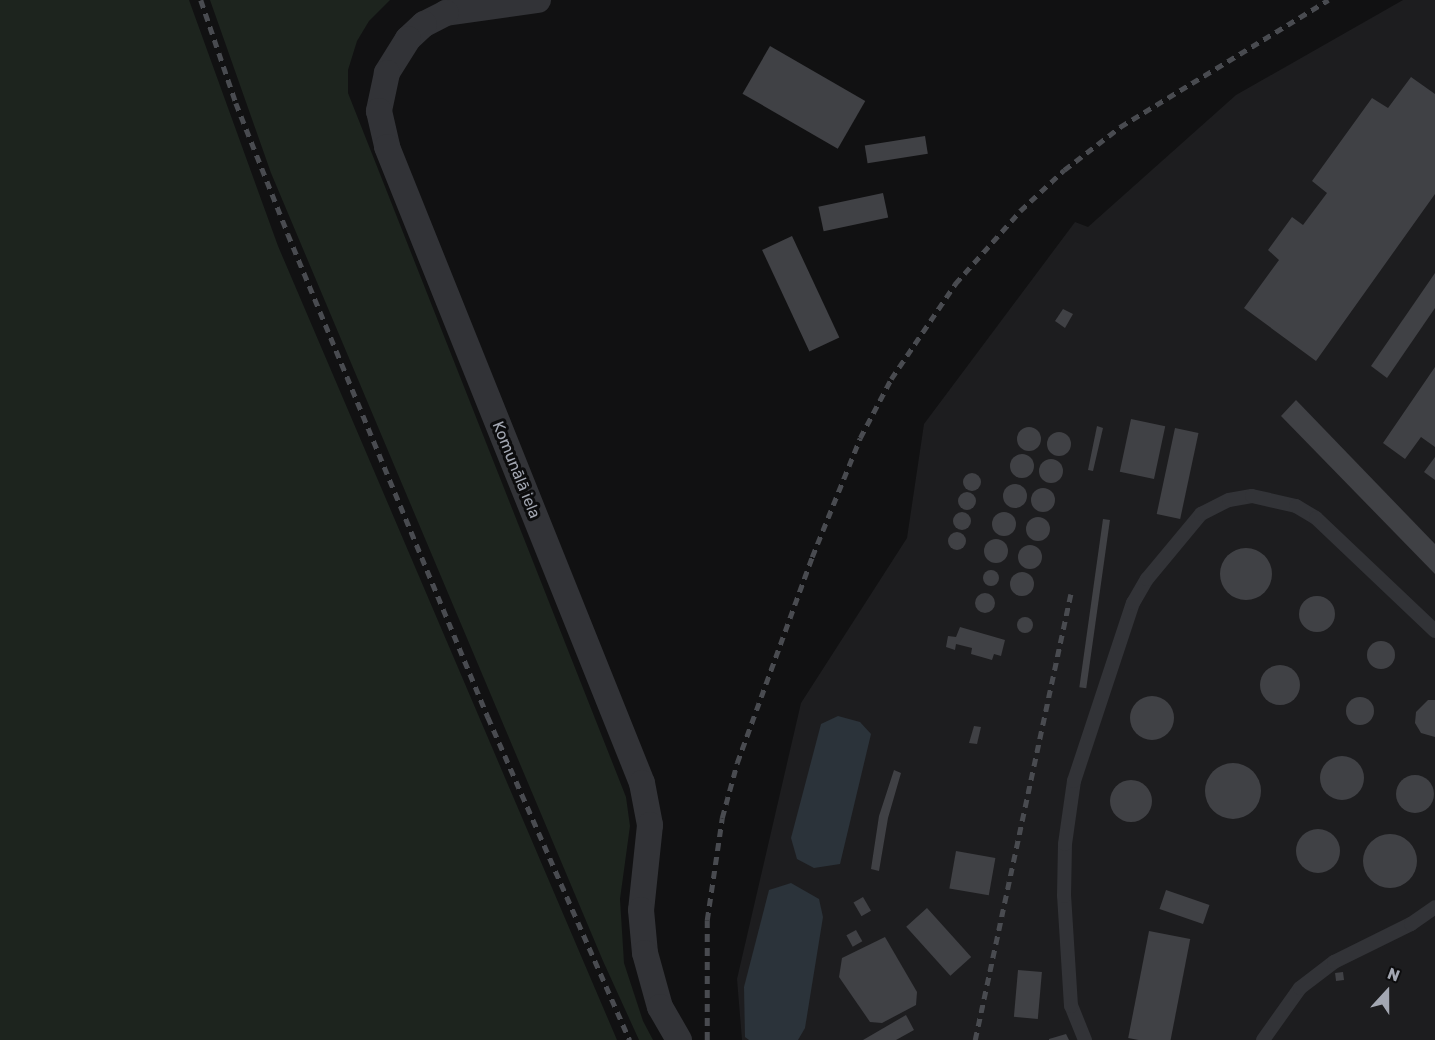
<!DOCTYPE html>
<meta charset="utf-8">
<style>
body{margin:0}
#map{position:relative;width:1435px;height:1040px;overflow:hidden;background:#111112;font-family:Rubik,sans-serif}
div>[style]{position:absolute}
.built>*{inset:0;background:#1d1d1f}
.green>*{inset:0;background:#1d241e}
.water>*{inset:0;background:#2b333a}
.building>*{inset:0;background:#404145;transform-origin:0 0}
.round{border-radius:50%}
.lane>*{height:14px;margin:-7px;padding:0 7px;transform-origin:7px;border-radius:7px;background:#323337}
.street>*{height:26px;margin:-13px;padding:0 13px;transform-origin:13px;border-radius:13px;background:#323337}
.rail>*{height:4.5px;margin-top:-2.25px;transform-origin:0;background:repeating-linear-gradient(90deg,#494b50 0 8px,transparent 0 14px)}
span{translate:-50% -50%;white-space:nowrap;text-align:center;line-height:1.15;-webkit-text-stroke:6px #0c0c0d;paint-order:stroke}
.street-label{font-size:16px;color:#a3a7b2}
.north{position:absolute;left:1357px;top:962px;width:60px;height:60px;-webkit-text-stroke:4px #0c0c0d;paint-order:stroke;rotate:21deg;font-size:16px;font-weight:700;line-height:24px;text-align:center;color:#a3a7b2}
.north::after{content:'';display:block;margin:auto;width:21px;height:27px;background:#a3a7b2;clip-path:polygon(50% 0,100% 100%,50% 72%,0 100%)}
</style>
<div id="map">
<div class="built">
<i style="clip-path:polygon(1403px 0,1435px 0,1435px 1040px,742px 1040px,737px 979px,801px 703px,907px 538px,924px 424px,1075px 222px,1088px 227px,1236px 95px)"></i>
</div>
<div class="green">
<i style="clip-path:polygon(0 0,189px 0,278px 246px,617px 1040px,0 1040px)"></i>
<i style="clip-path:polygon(210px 0,390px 0,369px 21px,357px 41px,348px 70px,348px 93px,626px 797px,630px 826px,620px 899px,624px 963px,643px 1021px,653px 1040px,639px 1040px,603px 961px,271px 173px)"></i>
</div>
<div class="water">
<i style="clip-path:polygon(838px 716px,860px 722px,871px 734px,840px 864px,814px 868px,797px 859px,791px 838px,821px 724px)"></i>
<i style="clip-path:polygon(791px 883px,819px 899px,823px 917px,805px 1028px,798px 1040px,749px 1040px,745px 1037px,744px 987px,769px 890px)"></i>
</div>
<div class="building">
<i style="left:770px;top:46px;width:110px;height:55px;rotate:30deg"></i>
<i style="clip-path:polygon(1411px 77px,1435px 94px,1435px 194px,1316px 361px,1244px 308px,1279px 260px,1268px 250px,1292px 217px,1303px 225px,1327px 193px,1312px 181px,1372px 98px,1388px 108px)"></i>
<i style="left:925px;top:136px;width:18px;height:61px;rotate:81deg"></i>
<i style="left:883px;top:193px;width:25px;height:66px;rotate:78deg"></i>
<i style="left:792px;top:236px;width:112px;height:33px;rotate:65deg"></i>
<i style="clip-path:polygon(1435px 273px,1435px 308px,1387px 378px,1371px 366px)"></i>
<i style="clip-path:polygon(1063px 309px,1073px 314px,1065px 328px,1055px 321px)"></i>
<i style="clip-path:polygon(1435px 367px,1435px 447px,1421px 437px,1405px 459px,1383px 443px)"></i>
<i style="clip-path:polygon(1296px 400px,1435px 544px,1435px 574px,1281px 416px)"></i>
<i style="left:1131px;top:419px;width:35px;height:54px;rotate:12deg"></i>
<i style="clip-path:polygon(1097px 426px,1103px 428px,1093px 471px,1088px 470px)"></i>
<i class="round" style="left:1017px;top:427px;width:24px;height:24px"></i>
<i style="left:1175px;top:428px;width:24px;height:88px;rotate:12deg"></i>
<i class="round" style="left:1047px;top:432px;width:24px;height:24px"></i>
<i class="round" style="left:1010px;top:454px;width:24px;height:24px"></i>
<i style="clip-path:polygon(1435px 457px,1435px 480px,1424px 472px)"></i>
<i class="round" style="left:1039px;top:459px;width:24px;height:24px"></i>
<i class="round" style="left:963px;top:473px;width:18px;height:18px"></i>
<i class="round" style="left:1003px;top:484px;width:24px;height:24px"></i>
<i class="round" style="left:1031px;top:488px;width:24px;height:24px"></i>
<i class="round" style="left:958px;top:492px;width:18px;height:18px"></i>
<i class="round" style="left:992px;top:512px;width:24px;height:24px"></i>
<i class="round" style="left:953px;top:512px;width:18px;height:18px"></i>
<i class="round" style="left:1026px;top:517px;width:24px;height:24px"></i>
<i style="left:1103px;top:519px;width:7px;height:170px;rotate:8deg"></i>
<i class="round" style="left:948px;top:532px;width:18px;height:18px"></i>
<i class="round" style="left:984px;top:539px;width:24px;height:24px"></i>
<i class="round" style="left:1018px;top:545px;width:24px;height:24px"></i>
<i class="round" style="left:1220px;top:548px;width:52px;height:52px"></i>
<i class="round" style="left:983px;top:570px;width:16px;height:16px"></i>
<i class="round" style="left:1010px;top:572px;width:24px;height:24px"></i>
<i class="round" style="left:975px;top:593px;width:20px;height:20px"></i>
<i class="round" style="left:1299px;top:596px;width:36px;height:36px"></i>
<i class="round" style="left:1017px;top:617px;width:16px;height:16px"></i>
<i style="clip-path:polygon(960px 627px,1005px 640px,1001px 656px,994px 654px,992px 660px,971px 654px,972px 648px,956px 644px,955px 650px,946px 647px,948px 636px,956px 637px)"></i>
<i class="round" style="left:1367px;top:641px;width:28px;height:28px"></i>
<i class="round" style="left:1260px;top:665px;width:40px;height:40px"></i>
<i class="round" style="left:1130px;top:696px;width:44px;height:44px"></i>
<i class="round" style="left:1346px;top:697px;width:28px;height:28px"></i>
<i style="clip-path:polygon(1428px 700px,1435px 700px,1435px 737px,1421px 733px,1415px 723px,1416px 712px)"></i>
<i style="clip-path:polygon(974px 726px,981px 727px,977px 744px,969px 743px)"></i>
<i class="round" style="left:1320px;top:756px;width:44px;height:44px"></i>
<i class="round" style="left:1205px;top:763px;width:56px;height:56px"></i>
<i style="clip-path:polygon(894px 770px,901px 773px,888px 818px,879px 871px,871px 869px,879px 816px)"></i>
<i class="round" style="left:1396px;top:775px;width:38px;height:38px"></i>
<i class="round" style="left:1110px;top:780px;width:42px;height:42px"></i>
<i class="round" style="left:1296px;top:829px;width:44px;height:44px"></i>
<i class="round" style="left:1363px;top:834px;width:54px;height:54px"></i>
<i style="left:956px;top:851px;width:40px;height:38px;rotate:10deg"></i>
<i style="left:1166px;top:890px;width:46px;height:20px;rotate:19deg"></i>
<i style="left:863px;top:897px;width:16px;height:11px;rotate:60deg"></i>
<i style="left:927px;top:908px;width:66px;height:28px;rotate:48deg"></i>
<i style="left:856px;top:930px;width:13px;height:11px;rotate:61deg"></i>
<i style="left:1149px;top:931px;width:42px;height:109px;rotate:11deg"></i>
<i style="clip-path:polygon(885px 937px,917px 992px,916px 1005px,882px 1023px,870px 1022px,839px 977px,842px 958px)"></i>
<i style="left:1018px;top:970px;width:24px;height:47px;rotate:5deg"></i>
<i style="left:1343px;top:972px;width:8px;height:8px;rotate:83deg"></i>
<i style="clip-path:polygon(906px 1015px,914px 1030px,896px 1040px,863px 1040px)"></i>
<i style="clip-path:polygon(1066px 1034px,1069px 1040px,1049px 1040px,1049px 1039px)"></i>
</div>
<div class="lane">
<i style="left:1085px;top:1040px;width:37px;rotate:-112deg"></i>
<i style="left:1071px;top:1006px;width:110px;rotate:-93.6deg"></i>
<i style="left:1064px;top:896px;width:52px;rotate:-88.9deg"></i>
<i style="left:1065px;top:844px;width:64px;rotate:-81.9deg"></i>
<i style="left:1074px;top:781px;width:188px;rotate:-71.7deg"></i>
<i style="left:1133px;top:603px;width:28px;rotate:-60deg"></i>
<i style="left:1147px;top:579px;width:85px;rotate:-50.3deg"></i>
<i style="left:1201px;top:514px;width:31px;rotate:-27deg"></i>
<i style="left:1229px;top:500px;width:23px;rotate:-10deg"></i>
<i style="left:1252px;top:496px;width:45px;rotate:12.8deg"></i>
<i style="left:1296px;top:506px;width:23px;rotate:31deg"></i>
<i style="left:1316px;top:518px;width:164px;rotate:43.5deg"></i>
<i style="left:1263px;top:1040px;width:64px;rotate:-54.6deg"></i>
<i style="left:1300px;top:988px;width:43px;rotate:-37.4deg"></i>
<i style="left:1334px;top:962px;width:86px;rotate:-26.3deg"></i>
<i style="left:1411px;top:924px;width:29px;rotate:-35deg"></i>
</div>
<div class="street">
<i style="left:538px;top:0;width:93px;rotate:172deg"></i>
<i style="left:446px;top:13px;width:25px;rotate:153deg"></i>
<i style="left:424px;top:24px;width:22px;rotate:137deg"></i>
<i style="left:408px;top:39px;width:40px;rotate:122deg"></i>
<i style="left:387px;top:73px;width:39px;rotate:102deg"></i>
<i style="left:379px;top:111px;width:37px;rotate:77deg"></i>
<i style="left:387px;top:147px;width:685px;rotate:68.15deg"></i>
<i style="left:642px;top:783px;width:43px;rotate:79.2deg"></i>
<i style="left:650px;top:825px;width:85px;rotate:96deg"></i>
<i style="left:641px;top:910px;width:43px;rotate:84.7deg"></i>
<i style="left:645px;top:953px;width:56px;rotate:74.5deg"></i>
<i style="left:660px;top:1007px;width:38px;rotate:60deg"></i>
</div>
<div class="rail">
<i style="left:201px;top:0;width:109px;rotate:71.2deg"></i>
<i style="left:236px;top:103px;width:141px;rotate:68.3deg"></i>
<i style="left:288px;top:234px;width:523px;rotate:67.51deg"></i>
<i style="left:488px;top:717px;width:353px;rotate:66.3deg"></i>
<i style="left:707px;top:1040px;width:120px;rotate:-90deg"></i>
<i style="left:707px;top:920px;width:103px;rotate:-81.6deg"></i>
<i style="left:722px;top:818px;width:57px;rotate:-74.7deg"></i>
<i style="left:737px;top:763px;width:219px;rotate:-70deg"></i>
<i style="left:812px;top:557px;width:128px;rotate:-68deg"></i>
<i style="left:860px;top:438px;width:67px;rotate:-62.3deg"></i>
<i style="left:891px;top:379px;width:115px;rotate:-56deg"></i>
<i style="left:955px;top:284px;width:98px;rotate:-48.3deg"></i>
<i style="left:1020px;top:211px;width:60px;rotate:-43deg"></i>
<i style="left:1064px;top:170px;width:71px;rotate:-37.5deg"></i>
<i style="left:1120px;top:127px;width:244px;rotate:-31.4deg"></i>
<i style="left:975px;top:1040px;width:456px;rotate:-77.9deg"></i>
</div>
<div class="street-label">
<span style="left:516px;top:470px;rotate:68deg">Komunālā iela</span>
</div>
<div class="north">N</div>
</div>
